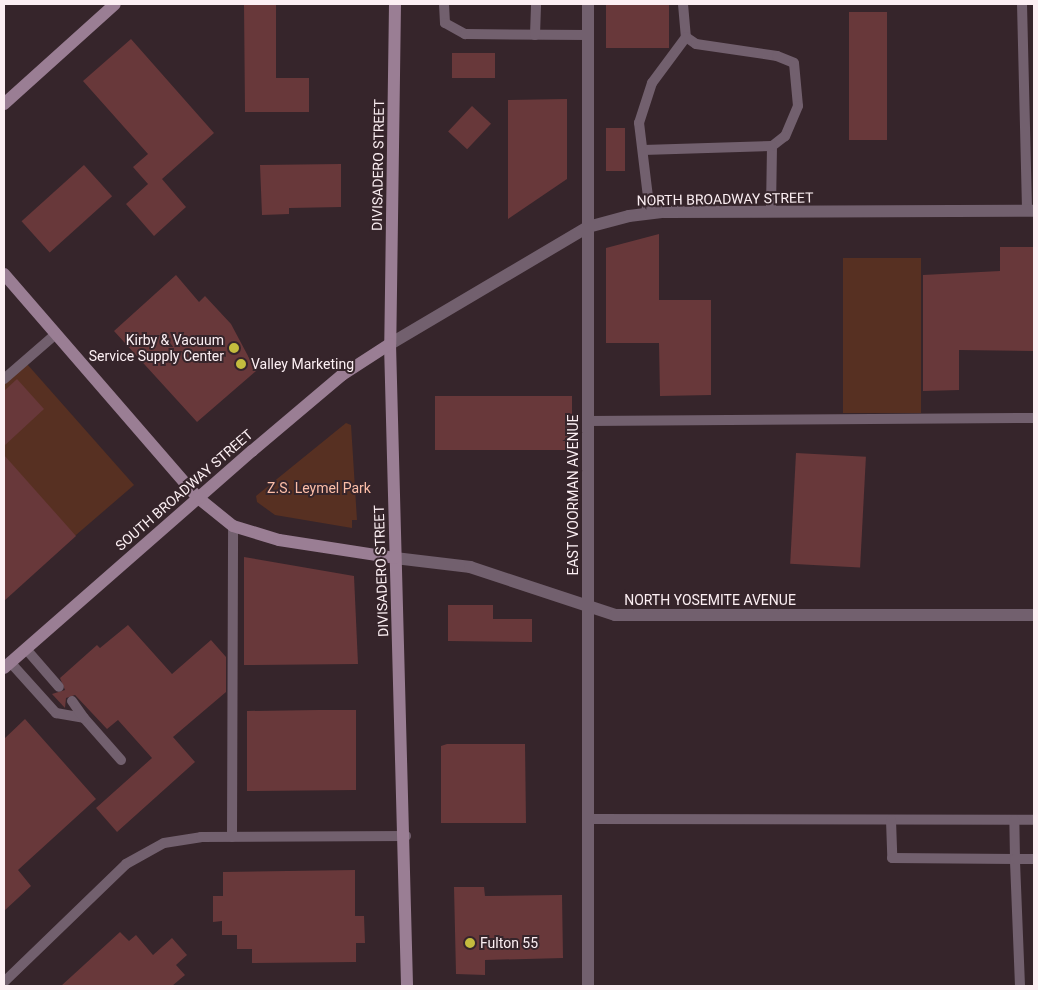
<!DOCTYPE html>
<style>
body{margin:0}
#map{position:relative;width:1038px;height:990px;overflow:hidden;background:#36252b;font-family:Roboto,sans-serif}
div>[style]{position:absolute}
.green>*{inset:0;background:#573022;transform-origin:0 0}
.building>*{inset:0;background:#68383a;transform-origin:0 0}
.lane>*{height:10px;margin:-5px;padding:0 5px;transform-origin:5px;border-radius:5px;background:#72606e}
.street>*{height:12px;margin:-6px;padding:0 6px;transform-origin:6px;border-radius:6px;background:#72606e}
.secondary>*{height:12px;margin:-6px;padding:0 6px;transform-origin:6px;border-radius:6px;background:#9a7e94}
.dots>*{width:14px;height:14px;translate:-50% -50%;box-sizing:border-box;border:2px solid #36252b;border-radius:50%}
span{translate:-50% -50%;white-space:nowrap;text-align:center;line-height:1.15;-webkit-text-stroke:4px #36252b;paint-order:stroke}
.street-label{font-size:14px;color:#fceff3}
.poi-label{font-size:14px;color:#fceff3}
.right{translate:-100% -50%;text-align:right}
.left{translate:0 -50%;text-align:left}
.park-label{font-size:14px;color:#fcbea8}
.frame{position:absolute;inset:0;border:5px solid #fceff3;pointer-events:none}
</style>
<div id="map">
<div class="green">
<i style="left:843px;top:258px;width:78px;height:155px"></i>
<i style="clip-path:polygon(27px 364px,134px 485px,4px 597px,4px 384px)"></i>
<i style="clip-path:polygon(346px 423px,351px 425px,357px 520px,352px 520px,352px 528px,275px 515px,257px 502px,256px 496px)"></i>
</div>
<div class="building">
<i style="clip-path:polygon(244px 4px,276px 4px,276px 78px,309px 78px,309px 112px,245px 112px)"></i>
<i style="left:606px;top:4px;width:63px;height:44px"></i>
<i style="left:849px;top:12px;width:38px;height:128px"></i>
<i style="clip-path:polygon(131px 39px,214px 133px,162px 179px,186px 207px,154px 236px,126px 204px,148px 184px,133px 167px,148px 154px,83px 81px)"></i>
<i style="left:452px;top:53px;width:43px;height:25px"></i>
<i style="clip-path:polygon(567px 99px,567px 179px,508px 219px,508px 100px)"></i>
<i style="left:472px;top:106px;width:26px;height:35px;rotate:43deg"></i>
<i style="left:606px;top:128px;width:19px;height:43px"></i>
<i style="clip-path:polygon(341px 164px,341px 207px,289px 208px,289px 214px,262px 215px,260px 165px)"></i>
<i style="left:84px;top:165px;width:42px;height:84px;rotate:48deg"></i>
<i style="clip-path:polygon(659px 234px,659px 300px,711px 300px,711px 395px,660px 396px,659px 343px,606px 343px,606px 248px)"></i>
<i style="clip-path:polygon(1000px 247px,1034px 247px,1034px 351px,959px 350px,959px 390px,923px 391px,923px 275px,1000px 271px)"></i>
<i style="clip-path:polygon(176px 275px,199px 302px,205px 296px,231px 324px,256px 371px,197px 422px,114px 331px)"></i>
<i style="clip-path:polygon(17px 379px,44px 409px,4px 446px,4px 391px)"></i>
<i style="left:572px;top:396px;width:54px;height:137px;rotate:90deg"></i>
<i style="left:796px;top:453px;width:70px;height:111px;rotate:3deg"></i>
<i style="clip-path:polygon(4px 455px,76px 536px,4px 601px)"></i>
<i style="clip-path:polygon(244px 557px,354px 576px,358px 664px,244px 665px)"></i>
<i style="clip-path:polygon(448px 605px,493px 605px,493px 619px,532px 619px,532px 642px,448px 641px)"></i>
<i style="clip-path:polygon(128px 625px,172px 674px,211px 640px,226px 657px,226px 692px,173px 737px,195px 762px,117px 832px,96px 808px,152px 758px,118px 720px,107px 729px,75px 695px,66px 698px,65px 708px,52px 694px,65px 690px,60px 678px,97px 645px,100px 648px)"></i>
<i style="clip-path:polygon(318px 710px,356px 710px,356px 790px,247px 791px,247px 711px)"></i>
<i style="clip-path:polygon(25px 719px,96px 799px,18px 870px,31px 886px,4px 911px,4px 739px)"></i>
<i style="clip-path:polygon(447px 744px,525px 744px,526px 823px,441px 823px,441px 746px)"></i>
<i style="clip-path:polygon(355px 870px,355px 916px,364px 916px,365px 943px,356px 943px,356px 962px,252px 963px,252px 949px,237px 949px,237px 935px,222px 935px,222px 921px,213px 922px,213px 896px,223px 896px,223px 872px)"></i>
<i style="clip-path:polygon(454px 887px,484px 887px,485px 896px,562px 895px,563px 958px,485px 960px,485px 975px,456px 974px)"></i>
<i style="clip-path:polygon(120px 932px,129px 941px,136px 935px,153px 955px,172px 938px,187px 955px,176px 965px,185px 975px,172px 986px,61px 986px)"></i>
</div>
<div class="lane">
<i style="left:444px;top:4px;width:19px;rotate:87deg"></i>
<i style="left:445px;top:23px;width:23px;rotate:29deg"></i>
<i style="left:465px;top:34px;width:123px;rotate:0.5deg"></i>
<i style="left:683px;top:4px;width:33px;rotate:85deg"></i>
<i style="left:686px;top:37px;width:12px;rotate:35deg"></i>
<i style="left:696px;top:44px;width:82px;rotate:8.4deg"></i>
<i style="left:777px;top:56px;width:18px;rotate:22deg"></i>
<i style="left:794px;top:63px;width:43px;rotate:84.7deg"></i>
<i style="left:798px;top:106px;width:33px;rotate:113deg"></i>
<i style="left:785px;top:136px;width:16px;rotate:142deg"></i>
<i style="left:772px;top:146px;width:65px;rotate:90.9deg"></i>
<i style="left:1022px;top:4px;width:207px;rotate:88.6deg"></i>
<i style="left:535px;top:35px;width:31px;rotate:-88deg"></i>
<i style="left:643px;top:150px;width:129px;rotate:-1.8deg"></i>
<i style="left:646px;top:214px;width:17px;rotate:-83deg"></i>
<i style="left:648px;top:197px;width:75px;rotate:-96.9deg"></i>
<i style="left:639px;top:123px;width:42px;rotate:-72deg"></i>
<i style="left:652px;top:83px;width:57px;rotate:-53.5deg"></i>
<i style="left:4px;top:379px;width:69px;rotate:-40.9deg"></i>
<i style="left:588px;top:421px;width:446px;rotate:-0.4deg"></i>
<i style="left:26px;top:649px;width:50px;rotate:49deg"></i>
<i style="left:10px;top:662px;width:69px;rotate:48deg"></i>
<i style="left:56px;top:713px;width:28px;rotate:10deg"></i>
<i style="left:84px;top:718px;width:56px;rotate:48.6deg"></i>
<i style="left:72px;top:701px;width:21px;rotate:55deg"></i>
<i style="left:589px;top:819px;width:445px;rotate:0.1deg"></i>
<i style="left:891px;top:820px;width:38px;rotate:88deg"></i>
<i style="left:892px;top:858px;width:123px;rotate:0.5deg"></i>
<i style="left:1015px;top:859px;width:39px;rotate:-91deg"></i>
<i style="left:232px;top:837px;width:311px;rotate:-89.8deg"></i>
<i style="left:4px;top:982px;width:170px;rotate:-44deg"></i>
<i style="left:126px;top:864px;width:43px;rotate:-28.9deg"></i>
<i style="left:164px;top:843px;width:37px;rotate:-9deg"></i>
<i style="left:201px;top:837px;width:205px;rotate:-0.3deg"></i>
<i style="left:1020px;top:986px;width:127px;rotate:-92.3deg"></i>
<i style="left:1015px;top:859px;width:19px"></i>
</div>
<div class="street">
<i style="left:390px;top:344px;width:230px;rotate:-30.6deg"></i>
<i style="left:588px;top:227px;width:42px;rotate:-15deg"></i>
<i style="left:629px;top:216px;width:35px;rotate:-7deg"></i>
<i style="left:664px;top:212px;width:370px;rotate:-0.2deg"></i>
<i style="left:395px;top:558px;width:76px;rotate:6.8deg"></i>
<i style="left:470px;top:567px;width:153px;rotate:18.3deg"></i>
<i style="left:615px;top:615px;width:419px"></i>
<i style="left:588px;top:986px;width:982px;rotate:-90deg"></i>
</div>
<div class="secondary">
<i style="left:395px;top:4px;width:340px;rotate:90.8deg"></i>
<i style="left:390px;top:344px;width:642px;rotate:88.48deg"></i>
<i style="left:4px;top:104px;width:149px;rotate:-42deg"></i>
<i style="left:4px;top:274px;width:295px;rotate:49.1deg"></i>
<i style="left:197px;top:497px;width:46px;rotate:38.9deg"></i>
<i style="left:233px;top:526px;width:48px;rotate:16.9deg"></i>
<i style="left:279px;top:540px;width:117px;rotate:8.8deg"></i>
<i style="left:4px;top:668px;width:330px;rotate:-41.2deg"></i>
<i style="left:252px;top:451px;width:118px;rotate:-40.2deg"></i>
<i style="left:342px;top:375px;width:57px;rotate:-32.9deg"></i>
</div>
<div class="dots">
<i style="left:234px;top:348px;background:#c4bc3e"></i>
<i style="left:241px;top:364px;background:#c4bc3e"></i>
<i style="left:470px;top:943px;background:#c4bc3e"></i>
</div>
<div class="street-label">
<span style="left:378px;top:165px;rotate:-89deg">DIVISADERO STREET</span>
<span style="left:725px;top:199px;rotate:-1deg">NORTH BROADWAY STREET</span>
<span style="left:184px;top:490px;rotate:-41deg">SOUTH BROADWAY STREET</span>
<span style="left:573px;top:495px;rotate:-90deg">EAST VOORMAN AVENUE</span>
<span style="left:381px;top:571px;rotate:-92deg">DIVISADERO STREET</span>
<span style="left:710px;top:600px">NORTH YOSEMITE AVENUE</span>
</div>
<div class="poi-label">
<span class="right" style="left:224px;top:348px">Kirby &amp; Vacuum<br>Service Supply Center</span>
<span class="left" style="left:251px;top:364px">Valley Marketing</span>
<span class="left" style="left:480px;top:943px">Fulton 55</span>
</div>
<div class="park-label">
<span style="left:319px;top:488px">Z.S. Leymel Park</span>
</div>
<div class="frame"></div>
</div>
